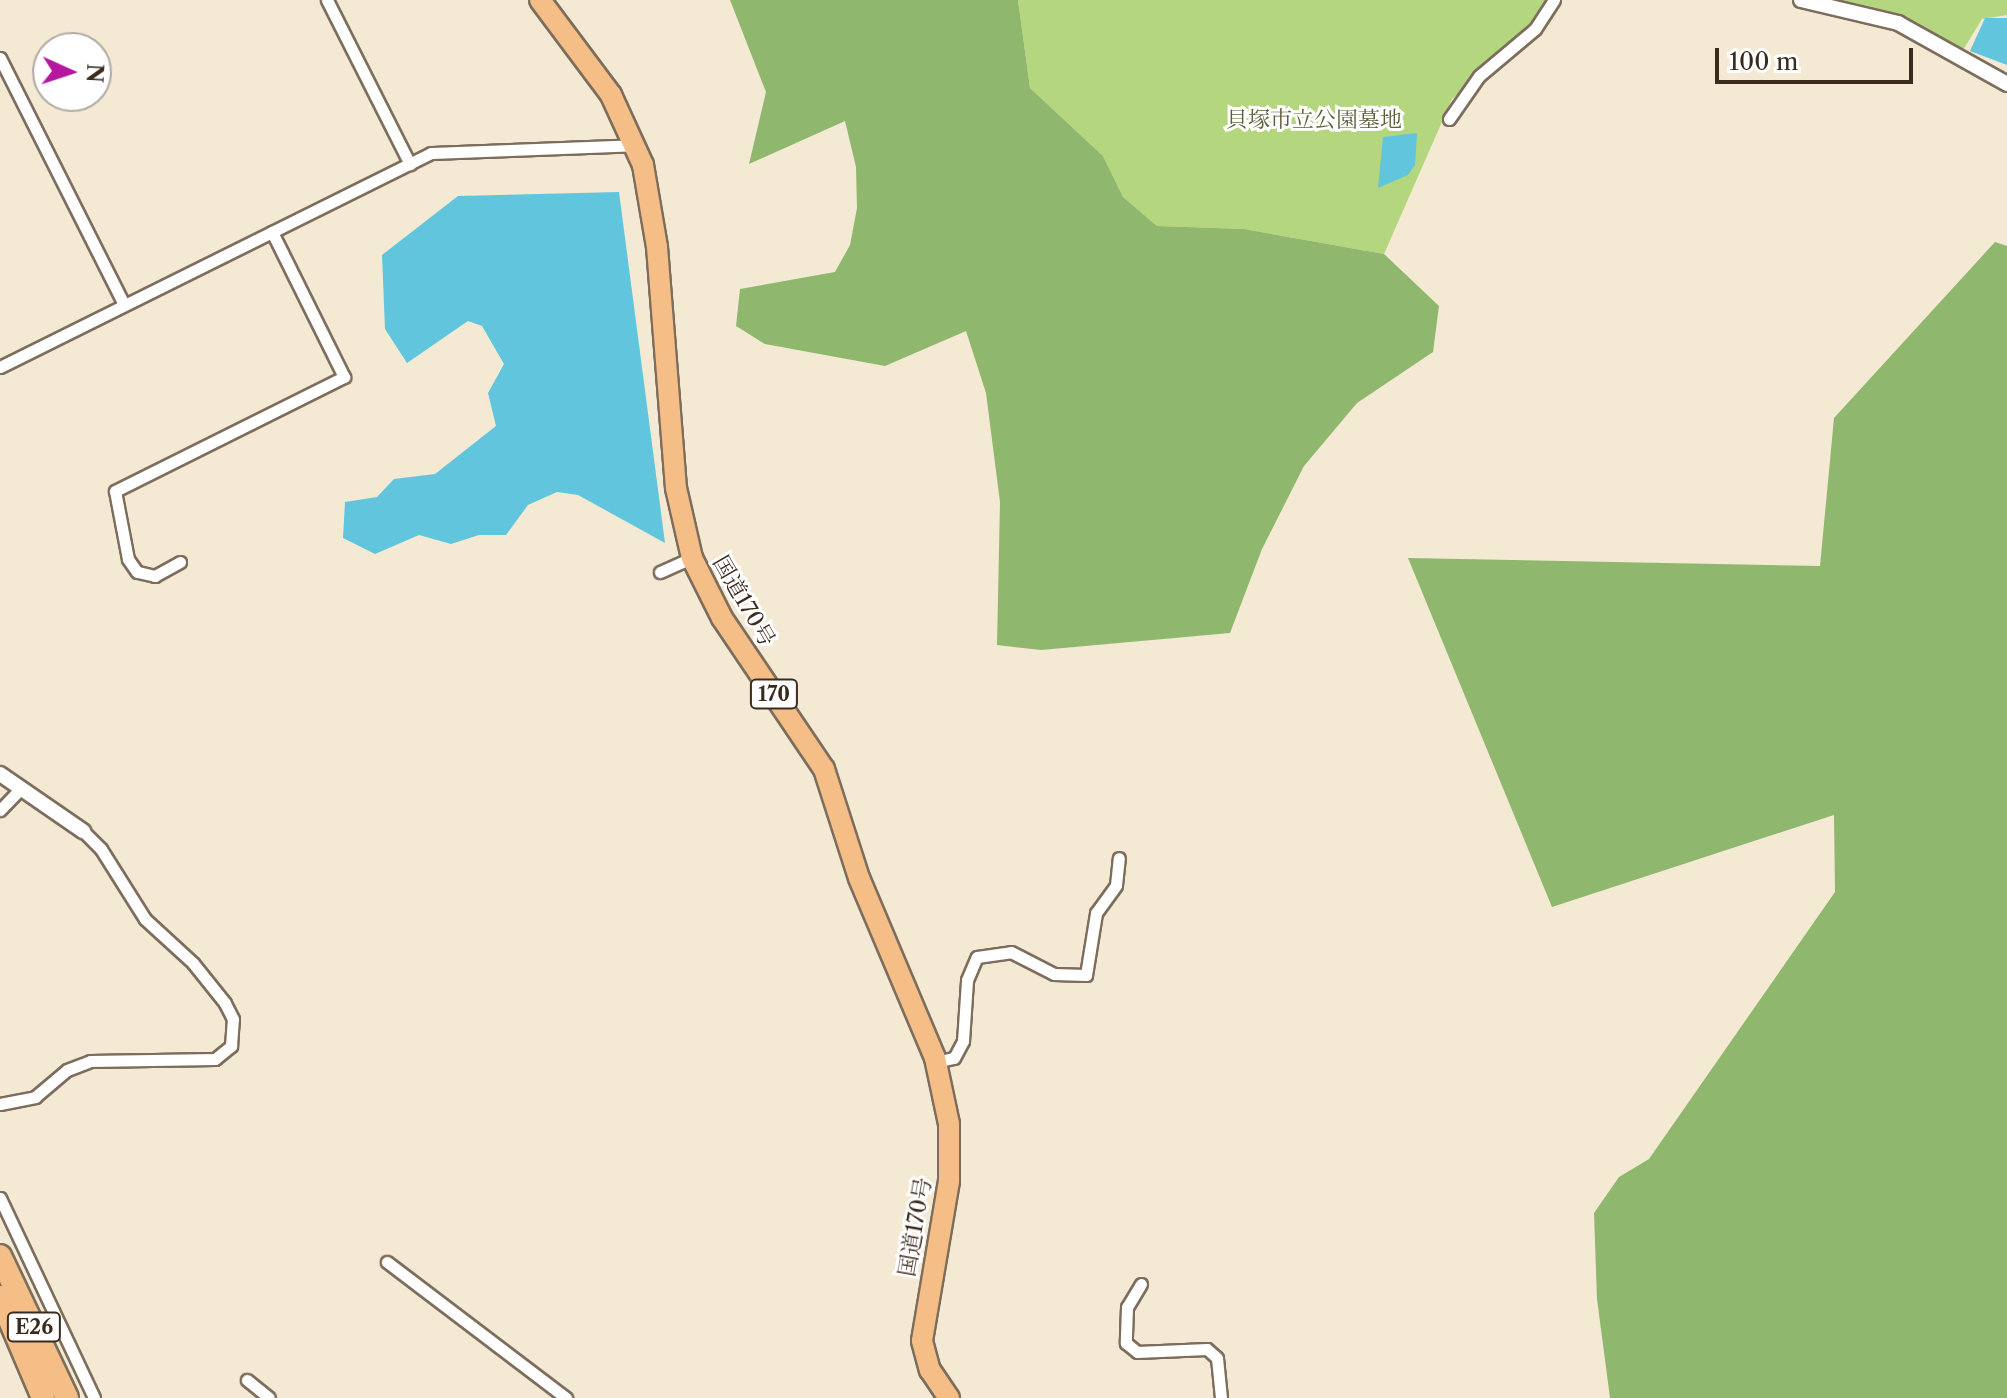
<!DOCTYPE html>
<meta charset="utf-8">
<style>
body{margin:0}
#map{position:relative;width:2007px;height:1398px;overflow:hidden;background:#f4e9d3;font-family:"Libre Caslon Text","Noto Serif JP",serif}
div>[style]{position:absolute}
.green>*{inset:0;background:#b4d67f}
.forest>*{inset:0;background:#8fb76e}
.water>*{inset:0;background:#60c5dd}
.roads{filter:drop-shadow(2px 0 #7c6d5d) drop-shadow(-2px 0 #7c6d5d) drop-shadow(0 2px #7c6d5d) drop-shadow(0 -2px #7c6d5d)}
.minor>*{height:11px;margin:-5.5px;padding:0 5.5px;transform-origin:5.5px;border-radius:5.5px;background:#fff}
.tertiary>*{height:14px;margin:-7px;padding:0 7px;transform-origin:7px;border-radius:7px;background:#fff}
.trunk>*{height:20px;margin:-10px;padding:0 10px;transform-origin:10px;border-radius:10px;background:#f6be87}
.motorway>*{height:22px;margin:-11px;padding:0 11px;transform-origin:11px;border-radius:11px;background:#f6be87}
span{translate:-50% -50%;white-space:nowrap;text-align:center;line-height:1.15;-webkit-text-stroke:6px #fff;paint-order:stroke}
.shield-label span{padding:2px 6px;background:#fff;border:2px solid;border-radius:6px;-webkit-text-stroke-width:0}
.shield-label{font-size:20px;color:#3b2a1e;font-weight:700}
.park-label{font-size:22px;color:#5f5e3b}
.street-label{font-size:22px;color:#3b2a1e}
.north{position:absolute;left:32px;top:32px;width:80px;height:80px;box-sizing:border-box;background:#fff;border:2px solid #b1aaa5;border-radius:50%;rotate:93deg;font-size:22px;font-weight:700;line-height:32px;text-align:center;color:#3b2a1e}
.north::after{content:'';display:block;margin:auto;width:28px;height:36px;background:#b5179e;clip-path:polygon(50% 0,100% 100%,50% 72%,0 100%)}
.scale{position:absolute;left:1715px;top:48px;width:198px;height:36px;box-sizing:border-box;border:4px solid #3b2a1e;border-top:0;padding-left:10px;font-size:24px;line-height:28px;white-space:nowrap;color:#3b2a1e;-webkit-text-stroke:6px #fff;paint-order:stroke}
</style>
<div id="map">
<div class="green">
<i style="clip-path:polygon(1018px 0,1554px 0,1535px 29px,1452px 99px,1384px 254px,1244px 229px,1157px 226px,1123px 197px,1103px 156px,1030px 88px)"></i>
<i style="clip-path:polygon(1803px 0,2007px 0,2007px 15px,1982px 19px,1963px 50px,1898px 23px)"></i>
</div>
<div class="forest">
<i style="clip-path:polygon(730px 0,1018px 0,1030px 88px,1103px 156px,1123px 197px,1157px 226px,1244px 229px,1384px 254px,1439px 306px,1433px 352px,1357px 403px,1304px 466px,1262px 549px,1230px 633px,1041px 650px,997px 645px,1000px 502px,986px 393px,966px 331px,885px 366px,765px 344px,736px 326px,740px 289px,835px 272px,850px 245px,857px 208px,856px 167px,845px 121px,749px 164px,766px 92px)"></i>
<i style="clip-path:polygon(1995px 242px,2007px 246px,2007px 1398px,1610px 1398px,1597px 1299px,1594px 1213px,1619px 1177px,1649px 1159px,1835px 892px,1834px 815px,1552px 907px,1408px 558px,1820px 566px,1834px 418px)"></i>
</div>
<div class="water">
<i style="clip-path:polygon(1985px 18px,2007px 18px,2007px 65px,1970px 51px)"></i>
<i style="clip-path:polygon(1417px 133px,1415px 165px,1408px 175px,1378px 188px,1383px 137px)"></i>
<i style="clip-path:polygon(619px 192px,665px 543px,578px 495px,557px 492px,528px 505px,506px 535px,479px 535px,451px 544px,419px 535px,375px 554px,343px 538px,345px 502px,377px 497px,394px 479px,435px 474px,496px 426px,488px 393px,504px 364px,482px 326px,468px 321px,407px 363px,385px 329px,382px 255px,458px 196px)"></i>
</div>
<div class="roads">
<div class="minor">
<i style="left:327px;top:0;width:184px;rotate:63.2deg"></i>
<i style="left:0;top:58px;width:276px;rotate:63.3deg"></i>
<i style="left:1449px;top:119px;width:52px;rotate:-55.1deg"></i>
<i style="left:1479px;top:76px;width:73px;rotate:-40deg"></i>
<i style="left:1535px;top:29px;width:35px;rotate:-57deg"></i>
<i style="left:0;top:367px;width:481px;rotate:-26.4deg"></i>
<i style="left:431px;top:153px;width:204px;rotate:-2.2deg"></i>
<i style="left:180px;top:562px;width:29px;rotate:151deg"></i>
<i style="left:155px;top:576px;width:18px;rotate:-167deg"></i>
<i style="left:137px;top:572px;width:16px;rotate:-125deg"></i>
<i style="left:128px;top:559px;width:69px;rotate:-100.8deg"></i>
<i style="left:115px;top:491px;width:256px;rotate:-26.5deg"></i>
<i style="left:344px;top:377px;width:162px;rotate:-116.4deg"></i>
<i style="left:660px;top:572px;width:35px;rotate:-24deg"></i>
<i style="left:0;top:810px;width:29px;rotate:-46deg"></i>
<i style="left:936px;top:1062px;width:18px;rotate:-13deg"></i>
<i style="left:954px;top:1058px;width:19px;rotate:-62deg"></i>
<i style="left:963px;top:1041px;width:61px;rotate:-86.2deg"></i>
<i style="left:967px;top:980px;width:25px;rotate:-67deg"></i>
<i style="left:977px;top:957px;width:34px;rotate:-8deg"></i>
<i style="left:1011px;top:952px;width:48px;rotate:27.1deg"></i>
<i style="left:1054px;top:974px;width:32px;rotate:2deg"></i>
<i style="left:1086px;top:975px;width:63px;rotate:-80.8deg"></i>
<i style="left:1096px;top:913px;width:34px;rotate:-54deg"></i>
<i style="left:1116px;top:885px;width:27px;rotate:-84deg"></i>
<i style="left:0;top:1104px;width:36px;rotate:-11deg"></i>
<i style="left:35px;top:1097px;width:42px;rotate:-40.2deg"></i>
<i style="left:67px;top:1070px;width:25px;rotate:-21deg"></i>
<i style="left:90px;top:1061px;width:125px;rotate:-0.9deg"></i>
<i style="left:215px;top:1059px;width:21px;rotate:-39deg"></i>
<i style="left:231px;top:1046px;width:27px;rotate:-86deg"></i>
<i style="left:233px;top:1019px;width:18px;rotate:-117deg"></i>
<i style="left:225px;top:1003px;width:51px;rotate:-128.7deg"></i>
<i style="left:193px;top:963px;width:65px;rotate:-137.5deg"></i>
<i style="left:145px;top:919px;width:83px;rotate:-122.2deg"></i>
<i style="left:101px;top:849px;width:25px;rotate:-135deg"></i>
<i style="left:0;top:1198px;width:221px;rotate:64.8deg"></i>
<i style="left:387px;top:1262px;width:225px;rotate:37.2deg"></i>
<i style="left:1141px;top:1284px;width:27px;rotate:121deg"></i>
<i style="left:1127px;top:1307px;width:36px;rotate:92deg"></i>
<i style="left:1126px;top:1343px;width:14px;rotate:39deg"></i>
<i style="left:1137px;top:1352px;width:70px;rotate:-2.5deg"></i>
<i style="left:1207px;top:1349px;width:13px;rotate:42deg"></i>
<i style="left:1217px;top:1358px;width:40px;rotate:84.3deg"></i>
<i style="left:247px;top:1380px;width:28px;rotate:39deg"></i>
</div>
<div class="tertiary">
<i style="left:1801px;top:0;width:100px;rotate:13.3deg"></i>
<i style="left:1898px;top:23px;width:125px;rotate:29.2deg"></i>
<i style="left:0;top:774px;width:101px;rotate:34.5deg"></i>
</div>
<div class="trunk">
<i style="left:540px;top:0;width:119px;rotate:53.2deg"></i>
<i style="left:611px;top:95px;width:77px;rotate:65.4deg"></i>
<i style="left:643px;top:165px;width:83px;rotate:80.3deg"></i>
<i style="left:657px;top:247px;width:242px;rotate:85.5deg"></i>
<i style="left:676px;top:488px;width:72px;rotate:77.1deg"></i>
<i style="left:692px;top:558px;width:67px;rotate:63.4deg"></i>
<i style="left:722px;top:618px;width:182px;rotate:56deg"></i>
<i style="left:824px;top:769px;width:114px;rotate:72.2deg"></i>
<i style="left:859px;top:878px;width:195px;rotate:67.1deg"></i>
<i style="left:935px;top:1058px;width:67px;rotate:78deg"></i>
<i style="left:949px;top:1124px;width:57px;rotate:90deg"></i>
<i style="left:949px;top:1181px;width:162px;rotate:99.6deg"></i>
<i style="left:922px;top:1341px;width:30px;rotate:75deg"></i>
<i style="left:930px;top:1370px;width:34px;rotate:56deg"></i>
</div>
<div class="motorway">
<i style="left:0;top:1256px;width:157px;rotate:64.7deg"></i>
<i style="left:0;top:1297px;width:110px;rotate:66.9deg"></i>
</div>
</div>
<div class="shield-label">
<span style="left:774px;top:694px">170</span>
<span style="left:34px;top:1327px">E26</span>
</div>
<div class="park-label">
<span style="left:1314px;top:120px">貝塚市立公園墓地</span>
</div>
<div class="street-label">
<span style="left:744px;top:601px;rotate:60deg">国道170号</span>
<span style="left:915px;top:1227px;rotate:-80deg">国道170号</span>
</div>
<div class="north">N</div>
<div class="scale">100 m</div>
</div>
